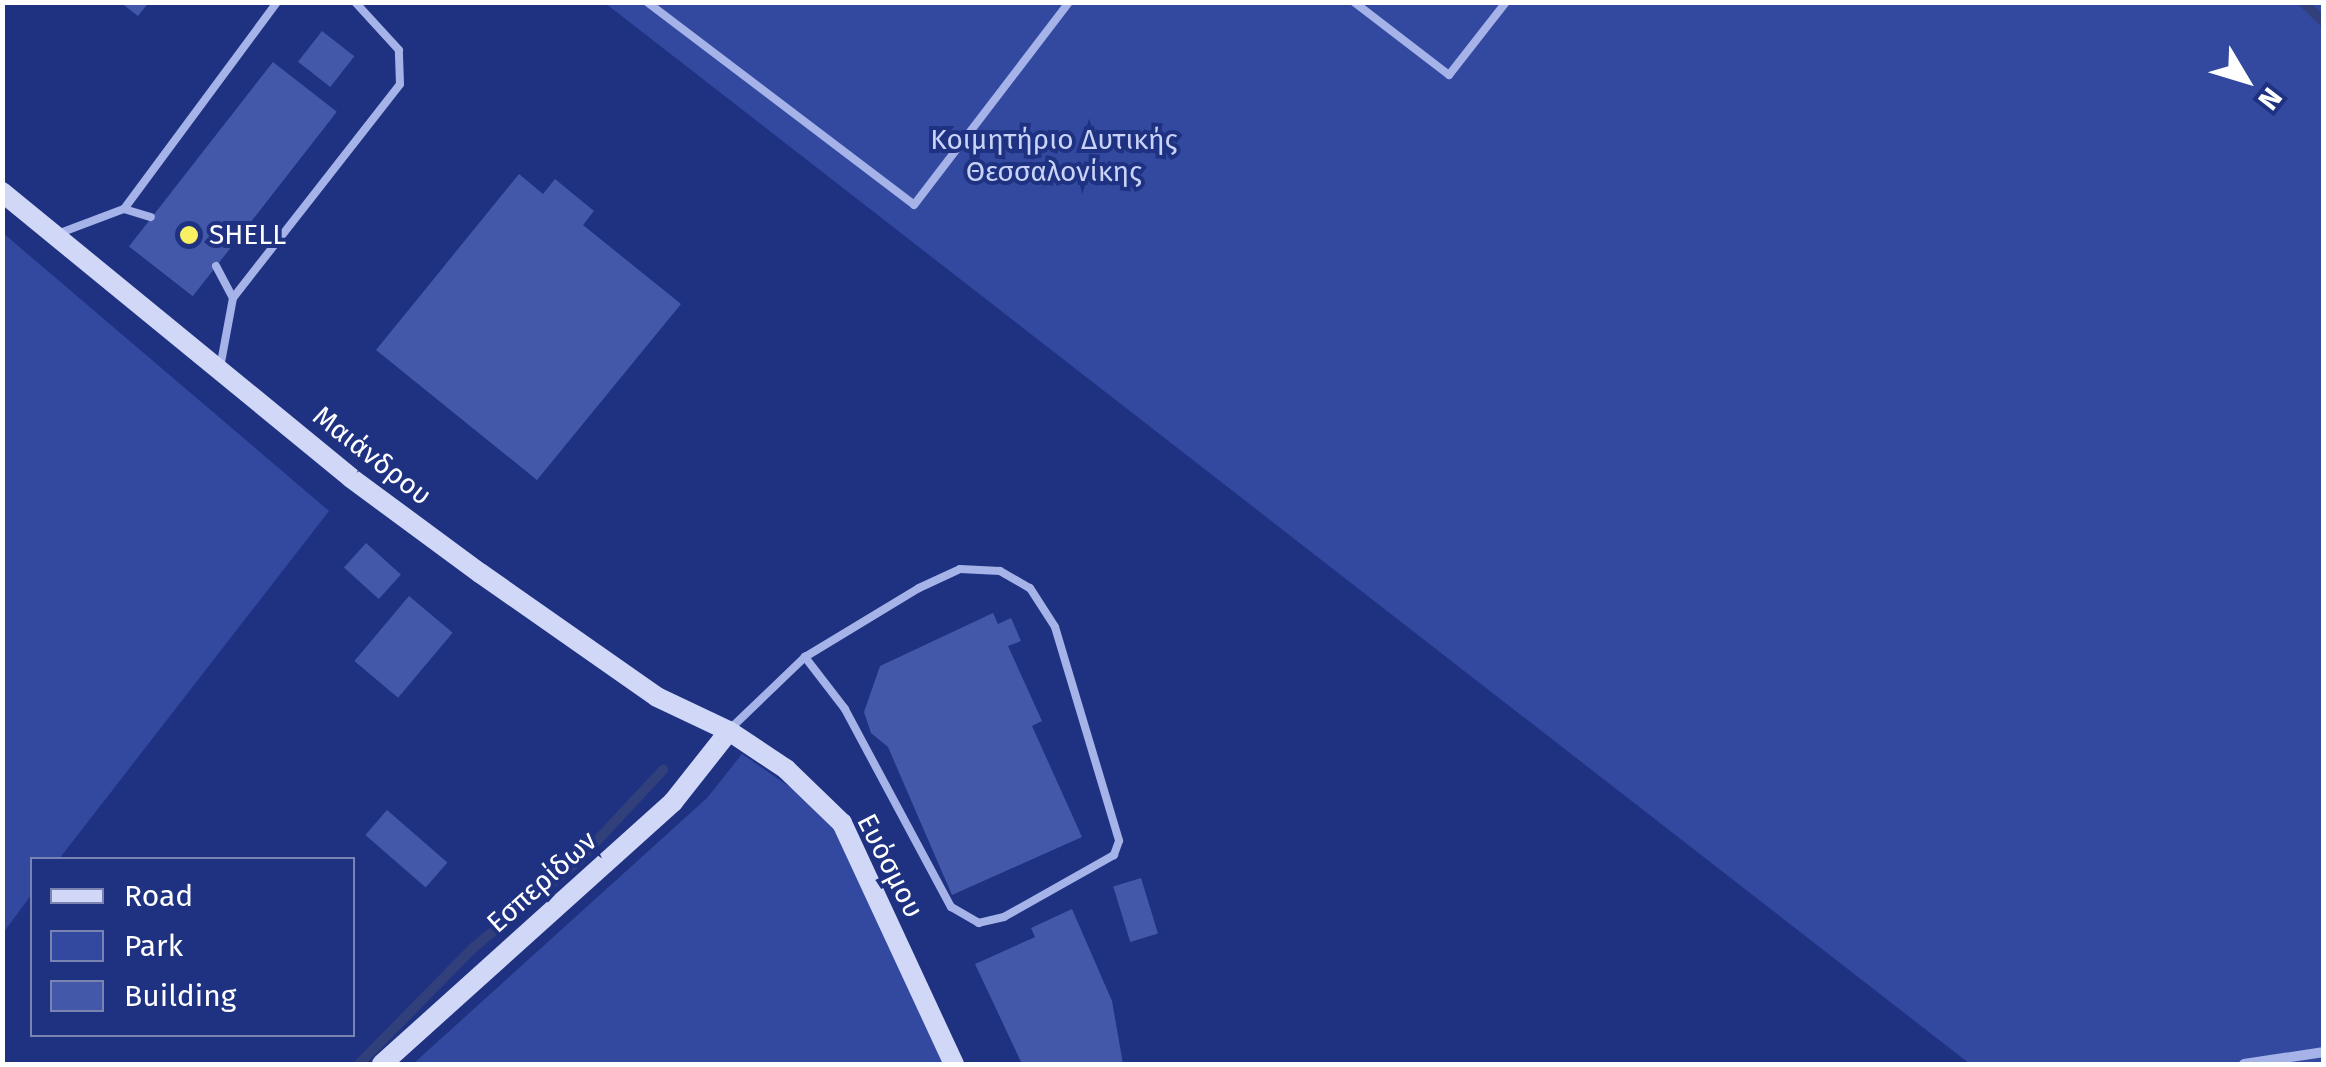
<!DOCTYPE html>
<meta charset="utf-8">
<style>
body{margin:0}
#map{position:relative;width:2326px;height:1067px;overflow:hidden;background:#1f3281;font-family:"Fira Sans",sans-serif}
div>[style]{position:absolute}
.green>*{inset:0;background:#3349a0}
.stream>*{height:10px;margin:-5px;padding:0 5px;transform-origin:5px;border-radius:5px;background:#313f7b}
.building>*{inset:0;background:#4358a9;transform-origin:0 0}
.lane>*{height:8px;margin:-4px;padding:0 4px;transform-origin:4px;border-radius:4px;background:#a5b3e9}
.street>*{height:10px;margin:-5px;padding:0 5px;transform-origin:5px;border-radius:5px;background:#a5b3e9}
.secondary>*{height:20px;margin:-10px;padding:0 10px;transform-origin:10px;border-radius:10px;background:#d0d7f7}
.dots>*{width:28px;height:28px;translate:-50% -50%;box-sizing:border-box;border:5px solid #1f3281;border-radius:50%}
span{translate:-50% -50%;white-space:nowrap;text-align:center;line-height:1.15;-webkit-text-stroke:8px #1f3281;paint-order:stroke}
.park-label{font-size:28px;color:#c9d2f7}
.poi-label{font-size:28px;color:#fff}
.left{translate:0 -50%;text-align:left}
.street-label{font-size:28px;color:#fff}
.frame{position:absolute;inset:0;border:5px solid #fff;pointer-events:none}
.legend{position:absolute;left:30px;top:857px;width:325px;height:180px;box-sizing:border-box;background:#1f3281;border:2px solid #7984b3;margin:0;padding:12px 18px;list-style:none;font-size:30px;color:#fff}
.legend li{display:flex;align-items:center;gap:20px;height:50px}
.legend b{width:50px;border:2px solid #7984b3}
.north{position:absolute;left:2196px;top:30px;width:100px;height:100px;-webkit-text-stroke:8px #1f3281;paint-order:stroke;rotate:128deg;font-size:28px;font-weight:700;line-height:40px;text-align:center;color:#fff}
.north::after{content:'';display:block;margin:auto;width:35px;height:45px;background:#fff;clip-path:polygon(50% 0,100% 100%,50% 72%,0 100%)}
</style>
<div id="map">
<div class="green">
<i style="clip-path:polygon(605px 3px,2323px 3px,2323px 1064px,1970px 1064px)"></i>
<i style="clip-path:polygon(3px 233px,329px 511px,59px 859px,32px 860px,32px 894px,3px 933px)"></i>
<i style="clip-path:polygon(742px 754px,842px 823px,953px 1064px,413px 1064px,707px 798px)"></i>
</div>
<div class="stream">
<i style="left:2303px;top:2px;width:29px;rotate:44deg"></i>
<i style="left:359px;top:1064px;width:163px;rotate:-45.5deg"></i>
<i style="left:473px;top:948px;width:136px;rotate:-39.6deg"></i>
<i style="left:578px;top:861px;width:125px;rotate:-47deg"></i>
</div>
<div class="building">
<i style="clip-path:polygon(120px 2px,149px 2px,138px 16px)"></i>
<i style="left:322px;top:31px;width:41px;height:39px;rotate:38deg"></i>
<i style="left:273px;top:62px;width:81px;height:234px;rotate:38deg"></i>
<i style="clip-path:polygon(519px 174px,543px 194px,555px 179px,594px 211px,583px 225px,681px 304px,537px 480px,376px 350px)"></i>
<i style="left:366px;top:543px;width:47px;height:33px;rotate:42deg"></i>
<i style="left:409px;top:596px;width:57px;height:85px;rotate:40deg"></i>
<i style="clip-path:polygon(993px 613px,998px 624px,1011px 618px,1021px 641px,1008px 646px,1042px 721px,1032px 726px,1082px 837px,952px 895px,888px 747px,871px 733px,864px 712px,880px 666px)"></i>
<i style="left:387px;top:810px;width:80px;height:33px;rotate:41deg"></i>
<i style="left:1141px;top:878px;width:58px;height:29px;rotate:73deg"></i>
<i style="clip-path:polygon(1072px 909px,1112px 1001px,1123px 1064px,1022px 1064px,975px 964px,1035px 937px,1031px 928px)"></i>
</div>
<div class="lane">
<i style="left:647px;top:2px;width:335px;rotate:37.2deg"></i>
<i style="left:914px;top:205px;width:255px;rotate:-52.6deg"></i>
<i style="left:1354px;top:2px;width:120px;rotate:37.5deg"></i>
<i style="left:1449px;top:75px;width:93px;rotate:-52deg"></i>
<i style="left:124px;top:209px;width:28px;rotate:17deg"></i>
<i style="left:60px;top:233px;width:68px;rotate:-20.6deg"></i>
<i style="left:124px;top:209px;width:257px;rotate:-53.5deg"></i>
<i style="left:216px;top:266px;width:36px;rotate:62deg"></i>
<i style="left:220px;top:368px;width:71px;rotate:-79.5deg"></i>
<i style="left:233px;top:298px;width:271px;rotate:-52deg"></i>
<i style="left:400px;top:84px;width:34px;rotate:-92deg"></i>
<i style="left:399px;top:50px;width:65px;rotate:-132.5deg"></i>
<i style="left:731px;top:728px;width:103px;rotate:-43.8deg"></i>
<i style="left:805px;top:657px;width:133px;rotate:-31.2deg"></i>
<i style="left:919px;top:588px;width:45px;rotate:-24.9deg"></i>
<i style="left:960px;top:569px;width:40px;rotate:2.9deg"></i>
<i style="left:1000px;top:571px;width:34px;rotate:30deg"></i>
<i style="left:1030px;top:588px;width:46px;rotate:57.3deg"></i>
<i style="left:1055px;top:627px;width:223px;rotate:73.3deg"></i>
<i style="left:1119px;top:841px;width:15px;rotate:110deg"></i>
<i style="left:1114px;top:855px;width:126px;rotate:150.6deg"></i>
<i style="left:1004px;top:917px;width:26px;rotate:167deg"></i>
<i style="left:979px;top:923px;width:32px;rotate:-150deg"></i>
<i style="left:951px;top:907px;width:225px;rotate:-118.2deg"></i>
<i style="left:845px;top:709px;width:66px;rotate:-127.6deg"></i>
</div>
<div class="street">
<i style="left:2244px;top:1064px;width:81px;rotate:-8.5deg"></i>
</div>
<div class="secondary">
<i style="left:2px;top:192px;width:451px;rotate:39.3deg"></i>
<i style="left:351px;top:478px;width:160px;rotate:36.4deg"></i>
<i style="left:480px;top:573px;width:216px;rotate:35deg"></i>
<i style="left:657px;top:697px;width:80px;rotate:25.3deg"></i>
<i style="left:729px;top:731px;width:69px;rotate:33.7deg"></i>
<i style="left:786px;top:769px;width:78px;rotate:44deg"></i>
<i style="left:842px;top:823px;width:266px;rotate:65.1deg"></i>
<i style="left:382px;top:1064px;width:392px;rotate:-42deg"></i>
<i style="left:673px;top:802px;width:90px;rotate:-51.7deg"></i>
</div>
<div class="dots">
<i style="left:189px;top:235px;background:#f7f065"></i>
</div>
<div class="park-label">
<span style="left:1054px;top:156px">Κοιμητήριο Δυτικής<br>Θεσσαλονίκης</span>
</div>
<div class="poi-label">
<span class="left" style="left:209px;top:235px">SHELL</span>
</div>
<div class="street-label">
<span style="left:372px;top:456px;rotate:38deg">Μαιάνδρου</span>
<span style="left:890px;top:866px;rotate:63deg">Ευόσμου</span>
<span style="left:542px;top:882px;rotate:-42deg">Εσπερίδων</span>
</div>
<div class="frame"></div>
<ul class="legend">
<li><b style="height:12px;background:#d0d7f7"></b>Road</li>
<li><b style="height:28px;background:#3349a0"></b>Park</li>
<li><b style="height:28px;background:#4358a9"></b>Building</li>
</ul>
<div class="north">N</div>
</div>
